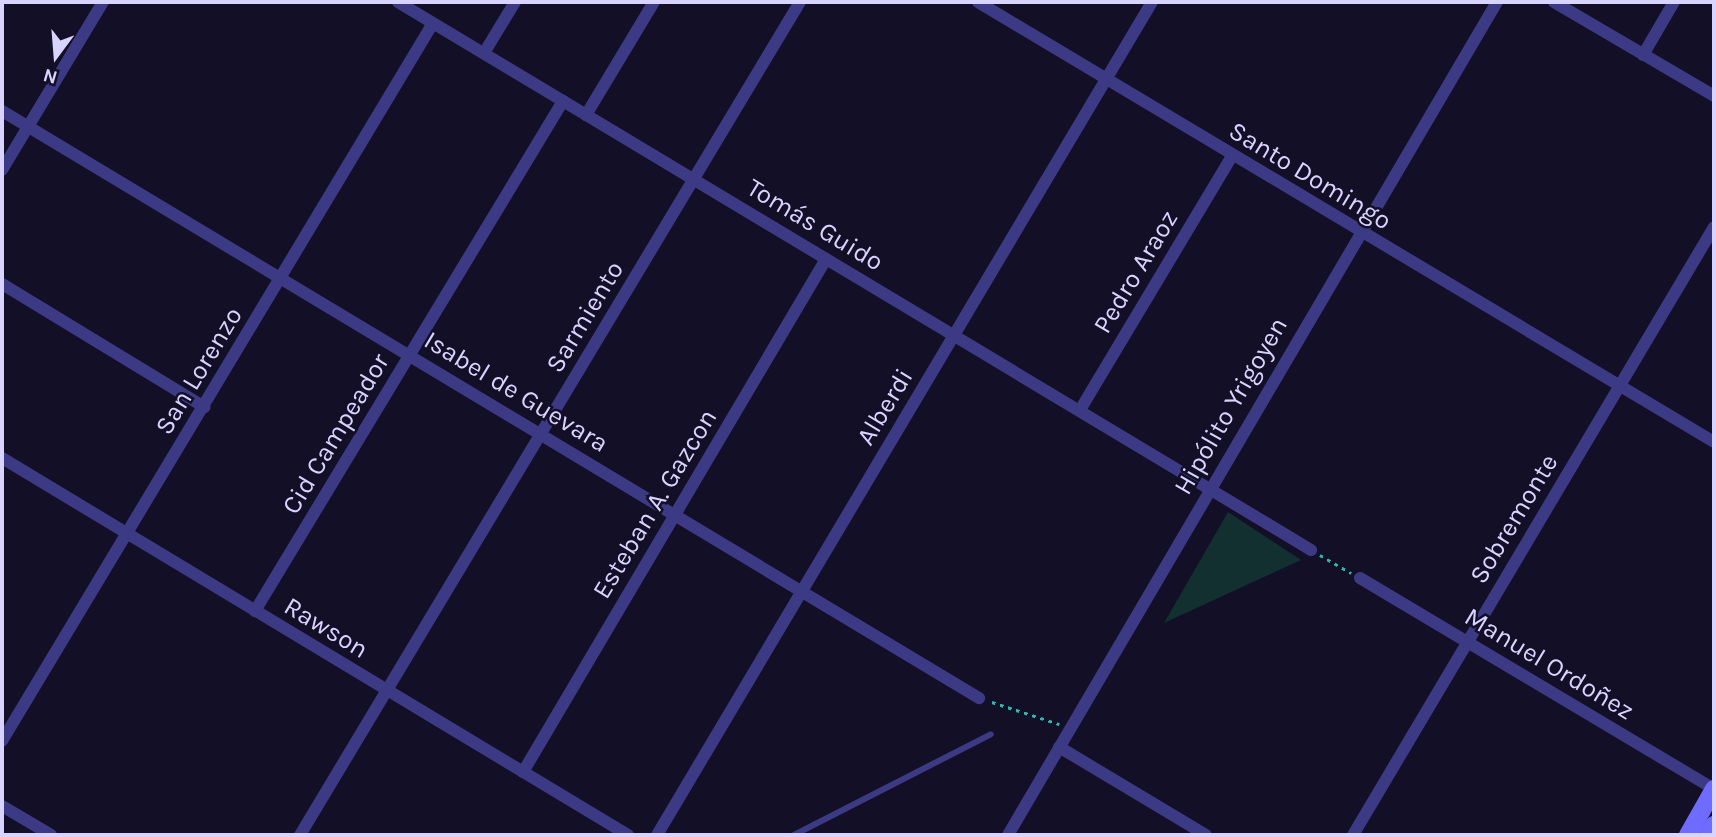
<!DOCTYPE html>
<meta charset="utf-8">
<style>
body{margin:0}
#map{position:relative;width:1716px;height:837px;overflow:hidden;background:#130f26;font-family:Karla,sans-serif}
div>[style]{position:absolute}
.green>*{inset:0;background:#12302f}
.path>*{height:2.5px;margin-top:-1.25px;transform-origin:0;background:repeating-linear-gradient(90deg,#2fb8b0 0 3.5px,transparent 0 8.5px)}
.lane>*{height:6px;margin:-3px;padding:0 3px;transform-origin:3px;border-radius:3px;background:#3d3a85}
.street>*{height:12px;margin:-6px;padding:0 6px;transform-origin:6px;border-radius:6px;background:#3d3a85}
.secondary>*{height:18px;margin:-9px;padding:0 9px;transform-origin:9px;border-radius:9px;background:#6f6bff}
span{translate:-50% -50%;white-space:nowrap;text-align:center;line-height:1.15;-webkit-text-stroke:5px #130f26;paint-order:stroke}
.street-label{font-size:26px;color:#d9d4ff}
.frame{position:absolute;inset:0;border:4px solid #d9d4ff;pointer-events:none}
.north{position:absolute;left:21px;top:21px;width:70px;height:70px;-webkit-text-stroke:5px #130f26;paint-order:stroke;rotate:196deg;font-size:19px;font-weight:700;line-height:28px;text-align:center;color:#d9d4ff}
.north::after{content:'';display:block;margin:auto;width:24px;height:32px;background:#d9d4ff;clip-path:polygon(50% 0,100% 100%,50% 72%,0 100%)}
</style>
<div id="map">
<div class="green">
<i style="clip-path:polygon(1228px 512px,1301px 560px,1164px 623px)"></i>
</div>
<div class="path">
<i style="left:1320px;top:555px;width:36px;rotate:30deg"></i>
<i style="left:992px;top:702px;width:71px;rotate:18.2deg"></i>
</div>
<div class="lane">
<i style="left:794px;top:835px;width:221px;rotate:-27.1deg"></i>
</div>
<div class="street">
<i style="left:398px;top:2px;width:1065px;rotate:30.97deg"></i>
<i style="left:978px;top:2px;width:857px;rotate:30.87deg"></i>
<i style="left:1554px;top:2px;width:186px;rotate:30.4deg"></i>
<i style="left:484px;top:53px;width:60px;rotate:-58.7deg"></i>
<i style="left:1643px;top:55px;width:61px;rotate:-59.7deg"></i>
<i style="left:2px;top:111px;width:1140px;rotate:31deg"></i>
<i style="left:586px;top:115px;width:132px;rotate:-59deg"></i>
<i style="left:2px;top:170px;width:196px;rotate:-59deg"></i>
<i style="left:2px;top:284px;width:237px;rotate:31.3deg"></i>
<i style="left:1080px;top:410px;width:296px;rotate:-59.1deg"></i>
<i style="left:2px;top:458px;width:731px;rotate:31.06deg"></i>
<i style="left:1360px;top:578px;width:412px;rotate:30.8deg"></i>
<i style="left:255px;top:611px;width:596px;rotate:-58.87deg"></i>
<i style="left:2px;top:741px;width:837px;rotate:-59.02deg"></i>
<i style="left:1059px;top:747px;width:171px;rotate:30.9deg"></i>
<i style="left:523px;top:772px;width:596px;rotate:-59.43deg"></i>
<i style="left:2px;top:806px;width:57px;rotate:30.6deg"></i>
<i style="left:300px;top:835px;width:972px;rotate:-59.03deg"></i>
<i style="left:657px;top:835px;width:969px;rotate:-59.28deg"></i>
<i style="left:1008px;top:835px;width:966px;rotate:-59.59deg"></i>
<i style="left:1353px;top:835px;width:707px;rotate:-59.3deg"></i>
</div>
<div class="secondary">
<i style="left:1688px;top:835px;width:53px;rotate:-60.5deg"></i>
<i style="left:1708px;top:835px;width:12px;rotate:-59deg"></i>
</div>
<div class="street-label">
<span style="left:1310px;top:176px;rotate:31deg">Santo Domingo</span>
<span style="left:815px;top:225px;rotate:31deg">Tomás Guido</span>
<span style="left:1136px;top:272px;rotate:-59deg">Pedro Araoz</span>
<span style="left:585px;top:317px;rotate:-59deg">Sarmiento</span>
<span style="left:199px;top:371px;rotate:-59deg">San Lorenzo</span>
<span style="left:516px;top:392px;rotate:31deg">Isabel de Guevara</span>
<span style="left:1231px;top:406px;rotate:-60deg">Hipólito Yrigoyen</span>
<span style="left:885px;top:407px;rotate:-59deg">Alberdi</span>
<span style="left:336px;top:434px;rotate:-59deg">Cid Campeador</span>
<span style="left:655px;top:504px;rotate:-59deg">Esteban A. Gazcon</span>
<span style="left:1514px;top:519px;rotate:-59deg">Sobremonte</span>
<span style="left:326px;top:628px;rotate:31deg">Rawson</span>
<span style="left:1549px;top:664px;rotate:31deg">Manuel Ordoñez</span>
</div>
<div class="frame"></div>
<div class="north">N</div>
</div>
